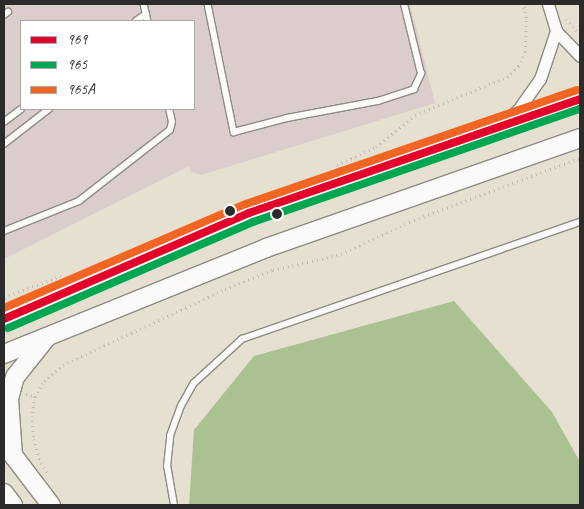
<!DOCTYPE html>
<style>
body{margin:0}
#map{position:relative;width:584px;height:509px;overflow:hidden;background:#e5e0cf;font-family:Caveat,sans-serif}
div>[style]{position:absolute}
.industrial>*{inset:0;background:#dacdcb}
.forest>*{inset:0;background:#aac192}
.path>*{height:2.5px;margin-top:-1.25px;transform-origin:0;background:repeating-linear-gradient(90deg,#bcbbb8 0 1px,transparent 0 5px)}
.roads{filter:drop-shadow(1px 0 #8e8b83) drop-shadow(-1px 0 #8e8b83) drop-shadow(0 1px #8e8b83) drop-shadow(0 -1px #8e8b83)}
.service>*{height:5.5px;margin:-2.75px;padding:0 2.75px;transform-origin:2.75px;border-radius:2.75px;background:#fbfaf8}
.minor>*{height:11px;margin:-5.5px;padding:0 5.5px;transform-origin:5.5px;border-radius:5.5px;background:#fbfaf8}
.primary>*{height:18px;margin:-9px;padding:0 9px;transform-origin:9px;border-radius:9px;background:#fbfaf8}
.bus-1>*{height:8px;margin:-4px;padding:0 4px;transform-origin:4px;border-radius:4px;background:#e4002b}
.bus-2>*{height:8px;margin:-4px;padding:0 4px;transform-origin:4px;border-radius:4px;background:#00a651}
.bus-3>*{height:8px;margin:-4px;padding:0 4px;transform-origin:4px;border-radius:4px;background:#f26522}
.dots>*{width:14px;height:14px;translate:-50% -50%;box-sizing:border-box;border:2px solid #fff;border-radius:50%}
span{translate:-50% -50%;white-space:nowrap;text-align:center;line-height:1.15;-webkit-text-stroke:4.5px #fff;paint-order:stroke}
.frame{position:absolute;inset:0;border:5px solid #2b2b2b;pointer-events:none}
.legend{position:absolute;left:20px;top:20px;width:175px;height:90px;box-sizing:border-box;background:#fff;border:1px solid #aaa;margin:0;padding:6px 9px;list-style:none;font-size:15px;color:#2b2b2b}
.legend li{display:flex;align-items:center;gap:10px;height:25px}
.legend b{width:25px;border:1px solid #aaa}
</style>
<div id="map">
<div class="industrial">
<i style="clip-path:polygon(evenodd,4px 4px,410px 4px,435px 103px,201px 175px,191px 172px,189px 166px,4px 259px,4px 4px,21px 21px,194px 21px,194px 109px,21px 109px,21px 21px)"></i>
</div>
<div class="forest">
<i style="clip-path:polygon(454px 301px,552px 412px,580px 462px,580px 505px,189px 505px,194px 430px,254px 356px)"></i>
</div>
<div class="path">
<i style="left:566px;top:19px;width:21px;rotate:47deg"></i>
<i style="left:337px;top:165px;width:43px;rotate:-24.8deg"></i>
<i style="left:376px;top:147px;width:50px;rotate:-39.4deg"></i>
<i style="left:415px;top:115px;width:100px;rotate:-22.4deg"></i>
<i style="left:507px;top:77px;width:16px;rotate:-45deg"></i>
<i style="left:518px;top:66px;width:16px;rotate:-63deg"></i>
<i style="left:525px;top:52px;width:34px;rotate:-88deg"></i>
<i style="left:526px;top:18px;width:14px;rotate:-102deg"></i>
<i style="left:4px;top:297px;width:61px;rotate:-20.2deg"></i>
<i style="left:26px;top:394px;width:9px;rotate:18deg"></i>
<i style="left:35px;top:397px;width:18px;rotate:-61deg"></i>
<i style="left:44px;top:381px;width:25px;rotate:-40deg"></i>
<i style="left:63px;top:365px;width:179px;rotate:-25.1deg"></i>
<i style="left:225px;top:289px;width:52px;rotate:-21.6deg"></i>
<i style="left:273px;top:270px;width:70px;rotate:-13.2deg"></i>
<i style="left:341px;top:254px;width:81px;rotate:-25deg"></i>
<i style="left:414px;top:220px;width:177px;rotate:-20.5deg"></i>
<i style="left:35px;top:397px;width:19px;rotate:99deg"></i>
<i style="left:32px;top:416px;width:23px;rotate:85deg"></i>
<i style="left:34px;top:439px;width:25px;rotate:74deg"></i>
<i style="left:41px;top:463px;width:14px;rotate:56deg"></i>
</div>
<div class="roads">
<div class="service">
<i style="left:144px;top:4px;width:17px;rotate:77deg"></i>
<i style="left:208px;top:4px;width:131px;rotate:78.5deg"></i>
<i style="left:234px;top:132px;width:55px;rotate:-14.8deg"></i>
<i style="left:287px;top:118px;width:93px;rotate:-10.6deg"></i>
<i style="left:378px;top:101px;width:38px;rotate:-18deg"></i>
<i style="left:414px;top:89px;width:17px;rotate:-65deg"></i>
<i style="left:421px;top:74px;width:72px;rotate:-103.7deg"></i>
<i style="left:4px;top:15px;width:5px;rotate:-37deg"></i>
<i style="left:136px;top:21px;width:12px;rotate:-35deg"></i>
<i style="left:4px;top:122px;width:21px;rotate:-37deg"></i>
<i style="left:4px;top:144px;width:57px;rotate:-37.9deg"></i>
<i style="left:4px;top:231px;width:81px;rotate:-21.8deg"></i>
<i style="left:79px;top:201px;width:115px;rotate:-38deg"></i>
<i style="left:170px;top:130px;width:8px;rotate:-76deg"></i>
<i style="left:172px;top:122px;width:13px;rotate:-103deg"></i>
<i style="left:174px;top:505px;width:39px;rotate:-100deg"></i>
<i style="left:167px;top:467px;width:31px;rotate:-84deg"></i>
<i style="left:170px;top:436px;width:32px;rotate:-70deg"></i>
<i style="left:181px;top:406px;width:26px;rotate:-61deg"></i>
<i style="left:194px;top:383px;width:65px;rotate:-42.5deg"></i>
<i style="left:242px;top:339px;width:358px;rotate:-19.1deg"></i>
</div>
<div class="minor">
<i style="left:548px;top:4px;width:28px;rotate:73deg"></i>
<i style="left:556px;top:31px;width:35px;rotate:46deg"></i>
<i style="left:504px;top:121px;width:18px;rotate:-38deg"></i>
<i style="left:518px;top:110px;width:38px;rotate:-55deg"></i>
<i style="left:540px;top:79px;width:51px;rotate:-71.6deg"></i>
</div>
<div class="primary">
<i style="left:4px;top:319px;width:267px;rotate:-23.4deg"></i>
<i style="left:249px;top:213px;width:350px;rotate:-19deg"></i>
<i style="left:4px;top:354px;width:283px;rotate:-22deg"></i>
<i style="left:266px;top:248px;width:333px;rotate:-19.3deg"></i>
<i style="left:6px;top:446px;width:74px;rotate:52.7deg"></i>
<i style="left:13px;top:455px;width:56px;rotate:-94.1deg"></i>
<i style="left:9px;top:399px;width:23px;rotate:-75deg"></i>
<i style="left:15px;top:377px;width:51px;rotate:-51.3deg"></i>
<i style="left:4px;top:493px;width:15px;rotate:53deg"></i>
</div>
</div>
<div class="bus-1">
<i style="left:4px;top:319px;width:267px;rotate:-23.4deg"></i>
<i style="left:249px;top:213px;width:350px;rotate:-19deg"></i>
</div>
<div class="bus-2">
<i style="left:8px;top:328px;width:267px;rotate:-23.4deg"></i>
<i style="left:253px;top:222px;width:346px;rotate:-19.1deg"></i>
</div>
<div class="bus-3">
<i style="left:4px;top:308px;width:263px;rotate:-23.3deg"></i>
<i style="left:246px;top:204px;width:350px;rotate:-19deg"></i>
</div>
<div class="dots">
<i style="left:230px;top:211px;background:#2b2b2b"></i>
<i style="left:277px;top:214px;background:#2b2b2b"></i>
</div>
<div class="frame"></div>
<ul class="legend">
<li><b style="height:6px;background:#e4002b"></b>969</li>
<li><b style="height:6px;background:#00a651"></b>965</li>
<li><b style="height:6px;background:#f26522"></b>965A</li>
</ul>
</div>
